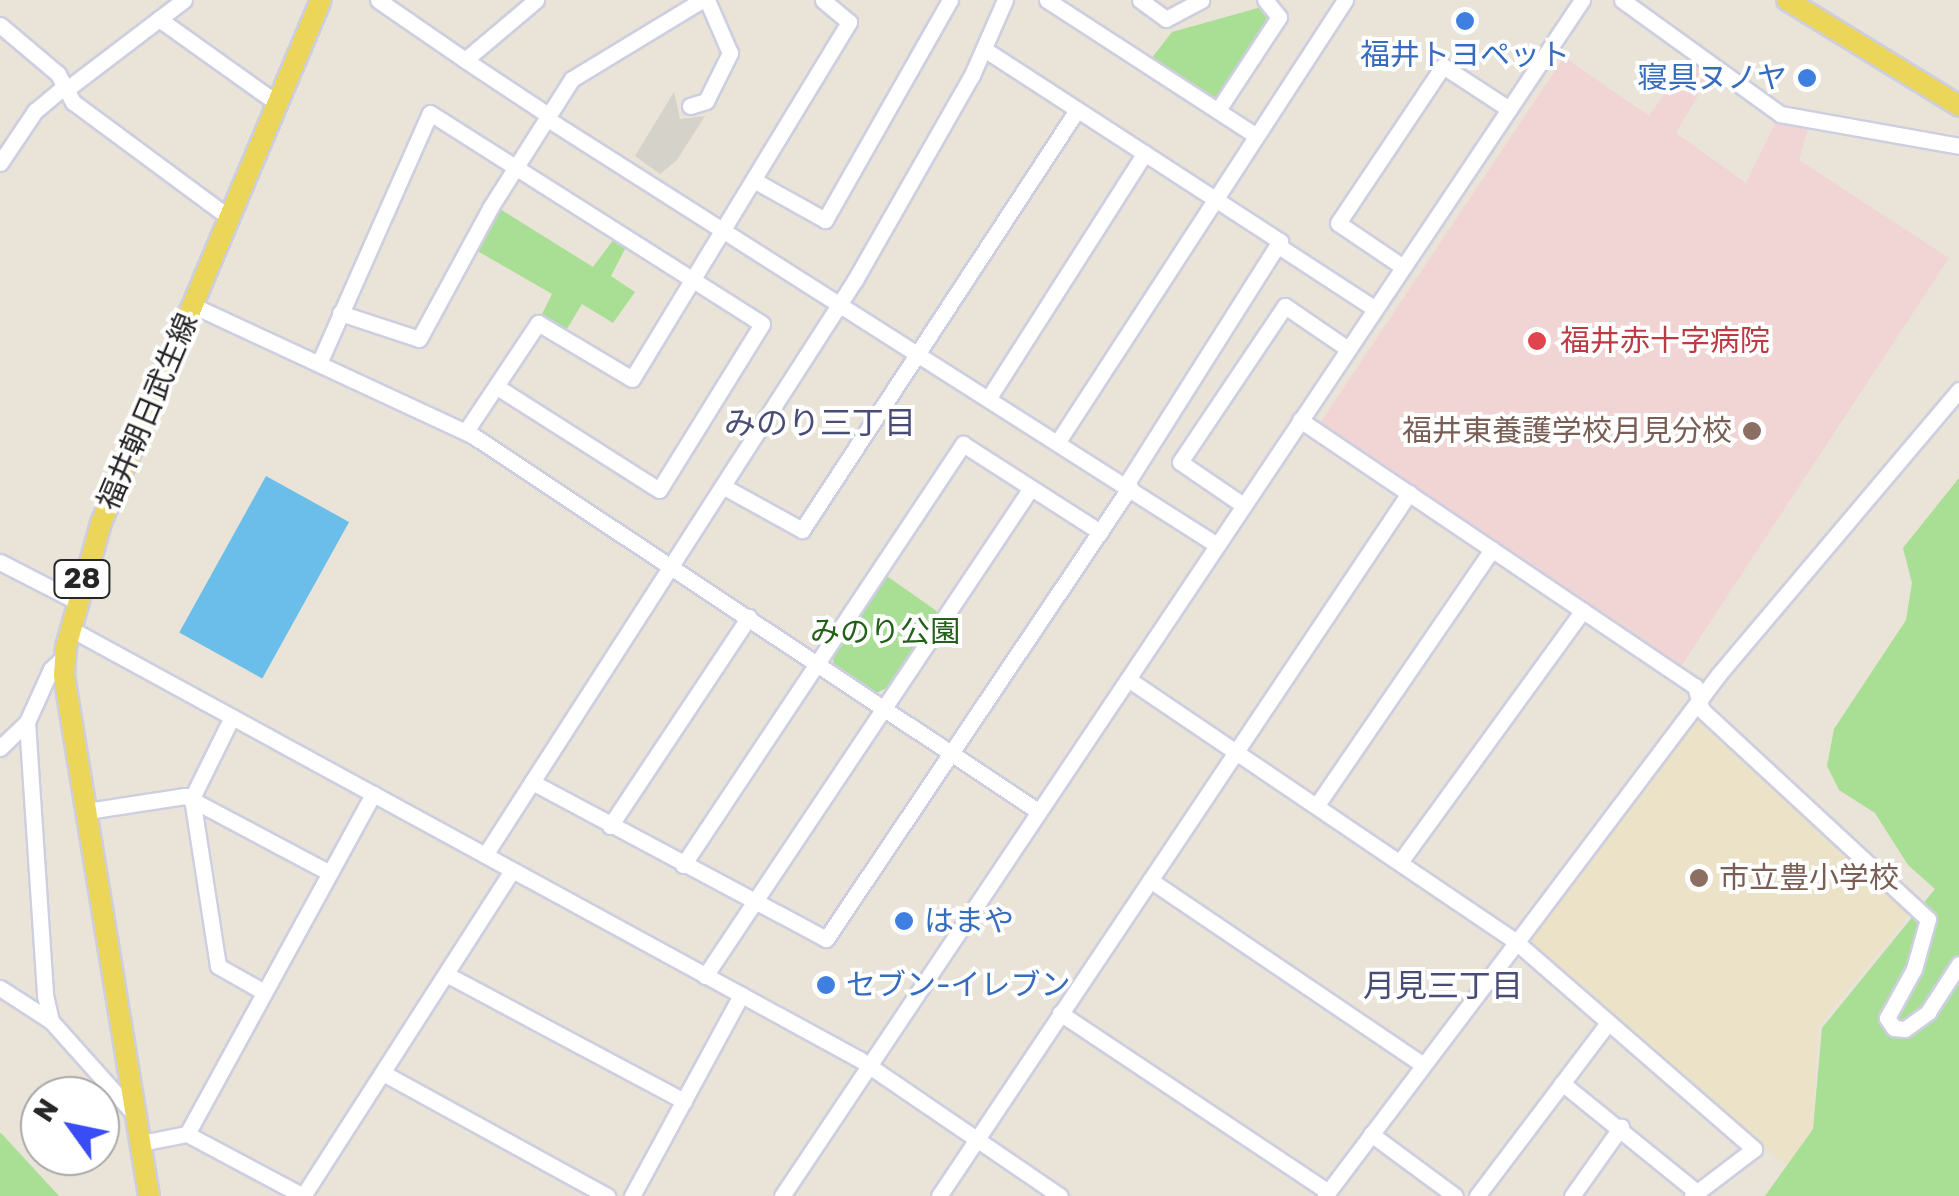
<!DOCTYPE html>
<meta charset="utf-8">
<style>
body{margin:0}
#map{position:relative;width:1959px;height:1196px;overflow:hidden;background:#e9e3d8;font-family:Rubik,"Noto Sans JP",sans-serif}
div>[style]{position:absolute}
.education>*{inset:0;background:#ebe2c7}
.medical>*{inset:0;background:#f0d5d4}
.green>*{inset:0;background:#a8df94}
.plaza>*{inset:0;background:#d5d2ca}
.water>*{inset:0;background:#6bbeea;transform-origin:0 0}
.roads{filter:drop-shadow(2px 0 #cdcfe0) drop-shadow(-2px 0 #cdcfe0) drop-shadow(0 2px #cdcfe0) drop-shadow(0 -2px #cdcfe0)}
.minor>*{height:15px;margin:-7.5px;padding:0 7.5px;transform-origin:7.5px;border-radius:7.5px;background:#fff}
.major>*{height:20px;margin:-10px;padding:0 10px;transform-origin:10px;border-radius:10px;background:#ecd65a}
.dots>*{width:28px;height:28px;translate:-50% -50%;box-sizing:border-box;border:5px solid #fff;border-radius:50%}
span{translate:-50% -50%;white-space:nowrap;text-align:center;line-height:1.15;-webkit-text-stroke:8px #fff;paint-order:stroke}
.shield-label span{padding:2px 8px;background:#fff;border:2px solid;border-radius:8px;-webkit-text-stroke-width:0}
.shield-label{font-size:28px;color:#262626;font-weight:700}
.shop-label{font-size:30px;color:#366cbe}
.right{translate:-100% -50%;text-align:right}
.left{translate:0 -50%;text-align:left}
.health-label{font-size:30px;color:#be3a42}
.street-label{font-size:30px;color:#262626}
.education-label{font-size:30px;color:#785e54}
.park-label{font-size:30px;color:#23601a}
.neighbourhood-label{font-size:32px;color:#494d75}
.north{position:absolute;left:20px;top:1076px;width:100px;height:100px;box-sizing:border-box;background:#fff;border:2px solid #a8a8a8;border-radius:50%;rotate:303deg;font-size:28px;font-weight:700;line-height:40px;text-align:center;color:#262626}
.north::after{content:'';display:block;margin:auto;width:35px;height:45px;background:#394cf5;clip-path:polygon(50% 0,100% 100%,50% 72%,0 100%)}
</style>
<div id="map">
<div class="education">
<i style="clip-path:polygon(1702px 717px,1913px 910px,1818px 1027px,1813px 1129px,1786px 1165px,1532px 944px,1530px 934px,1693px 718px)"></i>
</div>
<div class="medical">
<i style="clip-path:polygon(1564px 57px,1649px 116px,1689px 60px,1710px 75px,1676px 133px,1746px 183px,1777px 119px,1808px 129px,1799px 160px,1949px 258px,1680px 668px,1320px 423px)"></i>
</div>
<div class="green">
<i style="clip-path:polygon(1265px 6px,1271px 20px,1220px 97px,1211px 99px,1151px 59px,1172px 32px)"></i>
<i style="clip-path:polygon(497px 207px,593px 267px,617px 235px,627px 245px,611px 276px,635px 292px,613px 323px,582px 304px,565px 332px,541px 316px,552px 294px,474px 249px)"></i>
<i style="clip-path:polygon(1959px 478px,1959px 1196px,1765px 1196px,1813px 1129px,1822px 1028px,1935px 889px,1908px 865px,1875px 813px,1839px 790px,1827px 766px,1834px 729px,1906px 620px,1912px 583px,1903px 548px)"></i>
<i style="clip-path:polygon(884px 574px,938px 612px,889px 687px,876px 693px,834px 665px,832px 653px)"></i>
<i style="clip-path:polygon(0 1133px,1px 1133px,59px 1196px,0 1196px)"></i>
</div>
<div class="plaza">
<i style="clip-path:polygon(674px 92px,680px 119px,705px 116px,677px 160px,660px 174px,635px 156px)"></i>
</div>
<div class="water">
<i style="left:266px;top:476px;width:95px;height:179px;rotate:29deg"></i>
</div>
<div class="roads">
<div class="minor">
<i style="left:378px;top:0;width:106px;rotate:34.6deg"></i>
<i style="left:465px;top:60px;width:93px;rotate:-40.2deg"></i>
<i style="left:1047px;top:0;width:248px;rotate:33deg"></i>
<i style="left:1140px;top:0;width:32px;rotate:36deg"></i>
<i style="left:1166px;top:19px;width:40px;rotate:-28deg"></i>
<i style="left:1622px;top:0;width:195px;rotate:35.8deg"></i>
<i style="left:1780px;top:114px;width:182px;rotate:10.1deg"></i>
<i style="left:159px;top:19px;width:146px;rotate:35.5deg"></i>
<i style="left:0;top:25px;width:76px;rotate:40.2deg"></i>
<i style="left:58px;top:74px;width:32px;rotate:62deg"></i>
<i style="left:73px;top:102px;width:195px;rotate:36.5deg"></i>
<i style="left:984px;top:49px;width:353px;rotate:33deg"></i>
<i style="left:1280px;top:241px;width:289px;rotate:122.3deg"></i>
<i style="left:465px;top:60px;width:100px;rotate:33.5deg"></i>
<i style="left:67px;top:89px;width:147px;rotate:-37.3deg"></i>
<i style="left:690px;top:106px;width:17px;rotate:-17deg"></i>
<i style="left:706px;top:101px;width:54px;rotate:-63.4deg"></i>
<i style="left:730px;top:53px;width:58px;rotate:-113.5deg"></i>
<i style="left:1218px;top:110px;width:111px;rotate:-56.7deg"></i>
<i style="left:1279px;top:17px;width:22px;rotate:-129deg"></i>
<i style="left:546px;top:118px;width:795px;rotate:32.47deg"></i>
<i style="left:0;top:163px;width:63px;rotate:-56.1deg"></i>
<i style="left:35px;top:111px;width:39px;rotate:-40deg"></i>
<i style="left:757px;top:182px;width:78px;rotate:29.2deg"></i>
<i style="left:825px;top:220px;width:253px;rotate:-60.4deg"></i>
<i style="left:1277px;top:245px;width:117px;rotate:33.1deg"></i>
<i style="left:1403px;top:267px;width:78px;rotate:-145.9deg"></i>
<i style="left:1338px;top:223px;width:189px;rotate:-56.2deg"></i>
<i style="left:1443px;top:66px;width:79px;rotate:33.1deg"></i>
<i style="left:194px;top:306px;width:306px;rotate:24.9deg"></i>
<i style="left:472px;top:435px;width:680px;rotate:33.6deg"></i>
<i style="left:340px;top:313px;width:83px;rotate:18.2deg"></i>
<i style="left:419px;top:339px;width:149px;rotate:-61.5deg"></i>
<i style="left:490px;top:208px;width:153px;rotate:-57.6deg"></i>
<i style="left:572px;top:79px;width:152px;rotate:-31.3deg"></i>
<i style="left:320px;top:361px;width:271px;rotate:-66.1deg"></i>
<i style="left:430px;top:113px;width:393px;rotate:32.4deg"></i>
<i style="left:762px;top:324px;width:195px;rotate:121.8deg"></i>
<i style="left:659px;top:490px;width:193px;rotate:-147.5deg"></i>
<i style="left:990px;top:396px;width:288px;rotate:-57.5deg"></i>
<i style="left:1300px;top:420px;width:476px;rotate:34deg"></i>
<i style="left:1695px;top:686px;width:25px;rotate:74deg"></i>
<i style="left:1702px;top:710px;width:308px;rotate:42.8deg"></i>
<i style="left:1928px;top:919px;width:52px;rotate:105.6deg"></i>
<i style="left:1914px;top:969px;width:56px;rotate:118.9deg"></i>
<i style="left:1887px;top:1018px;width:12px;rotate:55deg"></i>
<i style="left:1894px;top:1028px;width:11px;rotate:5deg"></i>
<i style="left:1905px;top:1029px;width:29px;rotate:-36deg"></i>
<i style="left:1928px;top:1012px;width:57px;rotate:-57.1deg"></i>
<i style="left:466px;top:431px;width:130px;rotate:-56.3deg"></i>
<i style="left:538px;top:323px;width:109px;rotate:30.8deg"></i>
<i style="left:632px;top:379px;width:418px;rotate:-58.7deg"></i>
<i style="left:849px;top:22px;width:34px;rotate:-140deg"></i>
<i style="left:1059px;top:440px;width:525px;rotate:-56.98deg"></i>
<i style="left:726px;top:488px;width:87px;rotate:28.9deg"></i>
<i style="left:802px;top:530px;width:502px;rotate:-56.78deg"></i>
<i style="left:1243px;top:505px;width:76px;rotate:-145.7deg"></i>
<i style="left:1180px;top:462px;width:188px;rotate:-56.1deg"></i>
<i style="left:1285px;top:306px;width:76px;rotate:34.3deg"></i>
<i style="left:0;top:562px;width:83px;rotate:27.2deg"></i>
<i style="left:69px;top:628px;width:900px;rotate:28.62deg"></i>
<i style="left:859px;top:1059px;width:243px;rotate:34.3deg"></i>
<i style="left:65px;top:656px;width:19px;rotate:137deg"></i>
<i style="left:51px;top:669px;width:58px;rotate:114.4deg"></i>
<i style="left:27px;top:722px;width:274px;rotate:86.2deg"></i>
<i style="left:45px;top:995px;width:27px;rotate:77deg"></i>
<i style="left:51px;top:1021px;width:127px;rotate:48.2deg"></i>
<i style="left:1128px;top:679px;width:467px;rotate:34.1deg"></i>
<i style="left:1515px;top:941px;width:317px;rotate:41deg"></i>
<i style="left:1754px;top:1149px;width:78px;rotate:142.8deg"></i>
<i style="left:232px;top:717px;width:90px;rotate:116.3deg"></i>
<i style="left:192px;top:798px;width:170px;rotate:81.2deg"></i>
<i style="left:218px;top:966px;width:53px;rotate:29.5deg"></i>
<i style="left:0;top:748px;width:37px;rotate:-44deg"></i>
<i style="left:532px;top:782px;width:333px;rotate:28.1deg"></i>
<i style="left:826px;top:939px;width:545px;rotate:-56.08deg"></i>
<i style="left:1317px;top:805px;width:310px;rotate:-55.6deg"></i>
<i style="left:87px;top:811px;width:99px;rotate:-8.7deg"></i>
<i style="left:185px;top:796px;width:164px;rotate:28deg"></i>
<i style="left:610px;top:826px;width:251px;rotate:-56.4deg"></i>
<i style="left:485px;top:855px;width:684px;rotate:-57.24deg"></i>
<i style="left:855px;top:280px;width:236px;rotate:-60.3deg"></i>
<i style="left:972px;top:75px;width:82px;rotate:-66.3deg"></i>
<i style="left:1400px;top:862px;width:311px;rotate:-54deg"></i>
<i style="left:683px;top:865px;width:506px;rotate:-56.37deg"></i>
<i style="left:963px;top:444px;width:163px;rotate:32.7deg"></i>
<i style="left:1150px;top:880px;width:330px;rotate:34.1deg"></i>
<i style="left:446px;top:974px;width:270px;rotate:28.1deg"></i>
<i style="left:705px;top:976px;width:587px;rotate:-56.26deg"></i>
<i style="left:0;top:988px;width:61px;rotate:32.9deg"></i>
<i style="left:1060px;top:1013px;width:322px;rotate:33.7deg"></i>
<i style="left:383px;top:1073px;width:256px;rotate:28.8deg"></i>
<i style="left:1562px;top:1083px;width:175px;rotate:39deg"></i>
<i style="left:187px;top:1134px;width:132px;rotate:28.1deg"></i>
<i style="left:1371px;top:1134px;width:104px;rotate:36.4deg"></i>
<i style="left:141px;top:1143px;width:47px;rotate:-11.1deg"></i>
<i style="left:187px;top:1134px;width:388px;rotate:-61.3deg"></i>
<i style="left:303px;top:1196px;width:387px;rotate:-57.3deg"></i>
<i style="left:632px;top:1196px;width:229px;rotate:-61.5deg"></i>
<i style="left:782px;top:1196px;width:1439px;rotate:-56.22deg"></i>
<i style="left:939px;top:1196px;width:846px;rotate:-56.23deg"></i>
<i style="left:1325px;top:1196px;width:654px;rotate:-52.95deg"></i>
<i style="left:1719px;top:674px;width:372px;rotate:-49.8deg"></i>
<i style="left:1477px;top:1196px;width:216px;rotate:-52.9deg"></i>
<i style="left:1572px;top:1196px;width:85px;rotate:-54.6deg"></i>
</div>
<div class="major">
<i style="left:1787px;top:0;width:202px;rotate:31.6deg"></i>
<i style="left:149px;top:1196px;width:528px;rotate:-99.27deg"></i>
<i style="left:64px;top:675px;width:28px;rotate:-86deg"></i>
<i style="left:66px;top:647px;width:129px;rotate:-74.2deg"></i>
<i style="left:101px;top:523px;width:567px;rotate:-67.19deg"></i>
</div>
</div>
<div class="dots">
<i style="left:1465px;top:21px;background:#3f7fe0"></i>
<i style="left:1807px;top:78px;background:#3f7fe0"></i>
<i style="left:1537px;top:341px;background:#e0444e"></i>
<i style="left:1752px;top:431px;background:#8d6e63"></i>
<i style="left:1699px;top:878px;background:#8d6e63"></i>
<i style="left:904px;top:921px;background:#3f7fe0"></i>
<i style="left:826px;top:985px;background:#3f7fe0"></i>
</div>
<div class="shield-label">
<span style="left:82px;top:579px">28</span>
</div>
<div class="shop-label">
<span style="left:1465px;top:55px">福井トヨペット</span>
<span class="right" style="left:1787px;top:78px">寝具ヌノヤ</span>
<span class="left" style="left:924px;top:921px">はまや</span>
<span class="left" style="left:846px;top:985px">セブン-イレブン</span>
</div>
<div class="health-label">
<span class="left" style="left:1560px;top:341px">福井赤十字病院</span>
</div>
<div class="street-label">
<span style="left:148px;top:412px;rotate:-67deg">福井朝日武生線</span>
</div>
<div class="education-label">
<span class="right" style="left:1732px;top:431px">福井東養護学校月見分校</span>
<span class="left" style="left:1719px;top:878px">市立豊小学校</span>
</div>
<div class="park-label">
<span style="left:885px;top:632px">みのり公園</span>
</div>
<div class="neighbourhood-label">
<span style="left:820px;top:423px">みのり三丁目</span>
<span style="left:1443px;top:986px">月見三丁目</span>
</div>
<div class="north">N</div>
</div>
